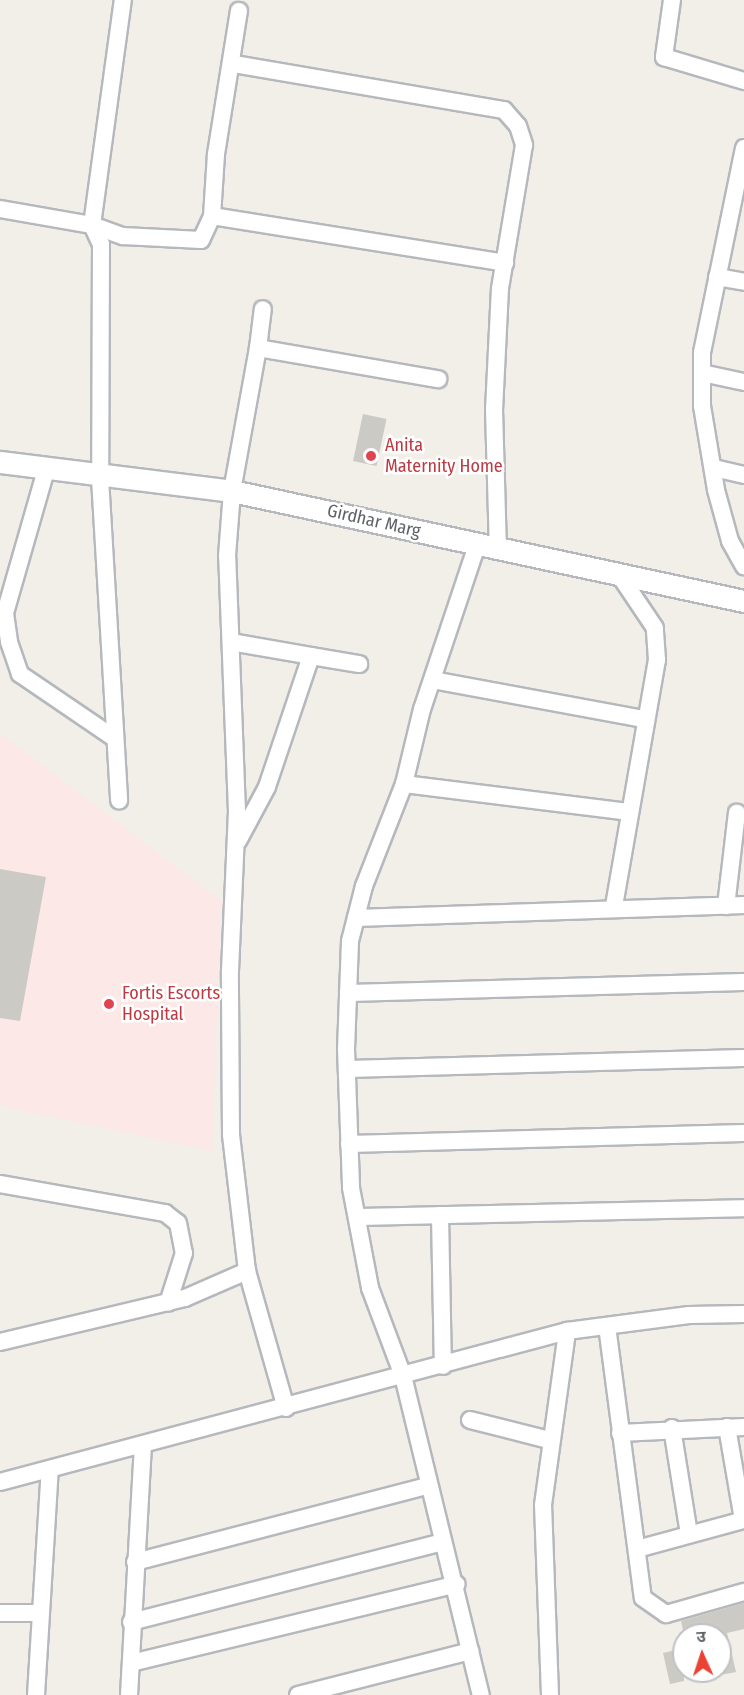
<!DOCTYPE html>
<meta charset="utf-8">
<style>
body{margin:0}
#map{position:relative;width:744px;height:1695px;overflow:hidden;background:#f1efe8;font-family:"Fira Sans Condensed","Noto Sans Devanagari",sans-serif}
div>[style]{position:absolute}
.medical>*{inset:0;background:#fce8e6}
.building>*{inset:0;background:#cccac5;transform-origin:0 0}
.roads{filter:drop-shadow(2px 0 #b5b8bc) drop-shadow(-2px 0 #b5b8bc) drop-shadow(0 2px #b5b8bc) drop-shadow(0 -2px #b5b8bc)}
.minor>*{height:16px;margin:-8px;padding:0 8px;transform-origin:8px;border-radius:8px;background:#fff}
.tertiary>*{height:21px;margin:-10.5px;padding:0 10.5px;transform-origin:10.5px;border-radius:10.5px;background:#fff}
.dots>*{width:16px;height:16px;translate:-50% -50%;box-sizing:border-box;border:3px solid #fff;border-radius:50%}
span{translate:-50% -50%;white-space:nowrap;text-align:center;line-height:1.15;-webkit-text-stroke:5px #fff;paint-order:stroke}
.health-label{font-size:18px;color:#be3a42}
.left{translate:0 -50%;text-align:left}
.street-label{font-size:18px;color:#5f6368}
.north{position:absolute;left:672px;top:1623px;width:60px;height:60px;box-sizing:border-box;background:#fff;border:2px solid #bfc1c3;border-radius:50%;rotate:357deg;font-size:16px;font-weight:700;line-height:24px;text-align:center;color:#5f6368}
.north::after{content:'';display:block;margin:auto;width:21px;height:27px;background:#ea4335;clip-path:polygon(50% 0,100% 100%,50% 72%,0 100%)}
</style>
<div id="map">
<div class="medical">
<i style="clip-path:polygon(0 733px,221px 901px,212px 1151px,0 1106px)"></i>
</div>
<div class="building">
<i style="left:363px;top:414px;width:24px;height:48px;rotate:12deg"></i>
<i style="clip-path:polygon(0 869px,46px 877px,20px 1021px,0 1018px)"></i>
<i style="clip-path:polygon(744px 1603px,744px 1629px,727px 1633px,736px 1672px,720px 1675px,720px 1635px,684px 1635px,681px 1621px)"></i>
<i style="clip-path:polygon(684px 1648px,684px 1681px,670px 1684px,663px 1653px)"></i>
</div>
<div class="roads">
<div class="minor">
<i style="left:672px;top:0;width:58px;rotate:98deg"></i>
<i style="left:664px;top:57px;width:84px;rotate:16.7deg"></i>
<i style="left:234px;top:64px;width:274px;rotate:9.7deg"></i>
<i style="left:504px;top:110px;width:21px;rotate:49deg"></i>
<i style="left:518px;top:126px;width:20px;rotate:72deg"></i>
<i style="left:524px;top:145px;width:145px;rotate:99.5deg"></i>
<i style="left:500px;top:288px;width:121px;rotate:92.8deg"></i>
<i style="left:494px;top:409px;width:141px;rotate:88.4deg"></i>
<i style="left:744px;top:148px;width:209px;rotate:101.6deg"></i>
<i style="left:702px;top:353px;width:53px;rotate:90deg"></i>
<i style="left:702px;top:406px;width:85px;rotate:80.5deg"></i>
<i style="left:716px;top:490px;width:53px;rotate:74.6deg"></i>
<i style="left:730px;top:541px;width:29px;rotate:61deg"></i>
<i style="left:0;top:209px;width:93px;rotate:9.9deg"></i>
<i style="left:92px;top:225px;width:227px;rotate:-82.2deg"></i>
<i style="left:212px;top:216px;width:297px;rotate:9.1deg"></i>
<i style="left:92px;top:225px;width:21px;rotate:65deg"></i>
<i style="left:101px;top:244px;width:234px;rotate:90.2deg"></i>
<i style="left:100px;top:478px;width:323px;rotate:86.6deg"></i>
<i style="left:92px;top:225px;width:33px;rotate:20deg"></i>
<i style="left:123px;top:236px;width:78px;rotate:2.9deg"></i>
<i style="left:201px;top:240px;width:26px;rotate:-65deg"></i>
<i style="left:212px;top:216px;width:62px;rotate:-86.3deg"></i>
<i style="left:216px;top:154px;width:145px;rotate:-80.9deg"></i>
<i style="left:717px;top:277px;width:27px;rotate:10deg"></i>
<i style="left:258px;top:348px;width:39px;rotate:-83deg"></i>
<i style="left:702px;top:373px;width:43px;rotate:12.1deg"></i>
<i style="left:714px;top:468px;width:31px;rotate:13deg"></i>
<i style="left:46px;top:470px;width:149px;rotate:106deg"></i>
<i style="left:5px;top:613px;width:29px;rotate:82deg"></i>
<i style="left:9px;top:642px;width:34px;rotate:71deg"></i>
<i style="left:20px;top:674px;width:114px;rotate:34.2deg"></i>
<i style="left:477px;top:545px;width:173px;rotate:108.5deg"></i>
<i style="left:422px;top:709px;width:77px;rotate:103.5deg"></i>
<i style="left:404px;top:784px;width:110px;rotate:111.4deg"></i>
<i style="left:364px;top:886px;width:57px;rotate:104.3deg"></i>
<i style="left:350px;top:941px;width:108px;rotate:92.1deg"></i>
<i style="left:346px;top:1049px;width:139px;rotate:87.9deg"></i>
<i style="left:351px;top:1188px;width:102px;rotate:79.2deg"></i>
<i style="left:370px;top:1288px;width:94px;rotate:69.4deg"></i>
<i style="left:403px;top:1376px;width:328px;rotate:76.3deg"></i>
<i style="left:231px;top:642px;width:81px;rotate:9.9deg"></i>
<i style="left:311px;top:656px;width:138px;rotate:108.6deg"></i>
<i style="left:267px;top:787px;width:61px;rotate:118.2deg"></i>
<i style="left:311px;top:656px;width:49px;rotate:9.5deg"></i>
<i style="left:433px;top:680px;width:215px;rotate:10.5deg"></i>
<i style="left:404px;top:784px;width:226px;rotate:7.1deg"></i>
<i style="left:614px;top:906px;width:250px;rotate:-80.1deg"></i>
<i style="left:657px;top:660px;width:32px;rotate:-94deg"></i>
<i style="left:655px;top:628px;width:63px;rotate:-123.9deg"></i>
<i style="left:726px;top:906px;width:94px;rotate:-83.3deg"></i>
<i style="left:356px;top:918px;width:388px;rotate:-1.9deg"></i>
<i style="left:348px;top:993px;width:396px;rotate:-1.6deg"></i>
<i style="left:347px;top:1069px;width:397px;rotate:-1.6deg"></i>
<i style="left:349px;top:1144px;width:395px;rotate:-1.6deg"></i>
<i style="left:0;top:1184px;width:168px;rotate:10deg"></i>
<i style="left:165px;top:1213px;width:16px;rotate:38deg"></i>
<i style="left:178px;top:1223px;width:31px;rotate:79deg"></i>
<i style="left:184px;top:1253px;width:52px;rotate:107.7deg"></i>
<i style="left:440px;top:1215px;width:151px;rotate:88.9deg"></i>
<i style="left:357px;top:1217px;width:387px;rotate:-1.3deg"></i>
<i style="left:607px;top:1326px;width:274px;rotate:82.5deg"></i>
<i style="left:643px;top:1598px;width:28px;rotate:35deg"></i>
<i style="left:666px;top:1614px;width:81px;rotate:-15.8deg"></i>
<i style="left:0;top:1342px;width:190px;rotate:-13.4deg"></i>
<i style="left:185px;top:1298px;width:68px;rotate:-23.5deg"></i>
<i style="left:286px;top:1408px;width:142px;rotate:-105.9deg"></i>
<i style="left:247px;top:1271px;width:138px;rotate:-96.7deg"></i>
<i style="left:231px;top:1134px;width:163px;rotate:-90.4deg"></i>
<i style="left:230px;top:971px;width:159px;rotate:-87.5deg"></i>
<i style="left:237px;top:812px;width:256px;rotate:-92.2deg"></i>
<i style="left:227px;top:556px;width:65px;rotate:-85.6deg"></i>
<i style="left:232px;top:491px;width:145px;rotate:-79.7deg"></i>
<i style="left:258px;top:348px;width:183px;rotate:9.8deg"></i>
<i style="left:470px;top:1420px;width:81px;rotate:14.2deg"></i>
<i style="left:727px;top:1427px;width:94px;rotate:80.2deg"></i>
<i style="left:672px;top:1428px;width:107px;rotate:80.9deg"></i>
<i style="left:620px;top:1433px;width:124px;rotate:-2.8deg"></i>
<i style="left:0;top:1482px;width:587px;rotate:-14.91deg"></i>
<i style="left:567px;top:1331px;width:123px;rotate:-7.5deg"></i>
<i style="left:689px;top:1315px;width:55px;rotate:-1deg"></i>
<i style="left:637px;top:1549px;width:111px;rotate:-15.2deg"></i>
<i style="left:135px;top:1562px;width:302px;rotate:-14.6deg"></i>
<i style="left:0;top:1613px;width:39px"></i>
<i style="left:131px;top:1622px;width:321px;rotate:-14.4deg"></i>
<i style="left:131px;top:1663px;width:335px;rotate:-13.6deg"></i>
<i style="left:36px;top:1695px;width:226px;rotate:-86.5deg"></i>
<i style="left:129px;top:1695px;width:249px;rotate:-86.8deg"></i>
<i style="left:298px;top:1695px;width:178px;rotate:-14.3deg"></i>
<i style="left:550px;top:1695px;width:190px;rotate:-92.1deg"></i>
<i style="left:543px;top:1505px;width:176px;rotate:-82.1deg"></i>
</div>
<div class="tertiary">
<i style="left:0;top:462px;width:234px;rotate:7.1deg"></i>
<i style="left:232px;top:491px;width:524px;rotate:12.13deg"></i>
</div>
</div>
<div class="dots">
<i style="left:371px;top:456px;background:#e0444e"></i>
<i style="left:109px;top:1004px;background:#e0444e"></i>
</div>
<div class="health-label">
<span class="left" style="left:385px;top:456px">Anita<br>Maternity Home</span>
<span class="left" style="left:122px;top:1004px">Fortis Escorts<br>Hospital</span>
</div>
<div class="street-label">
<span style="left:374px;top:521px;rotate:13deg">Girdhar Marg</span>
</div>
<div class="north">उ</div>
</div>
